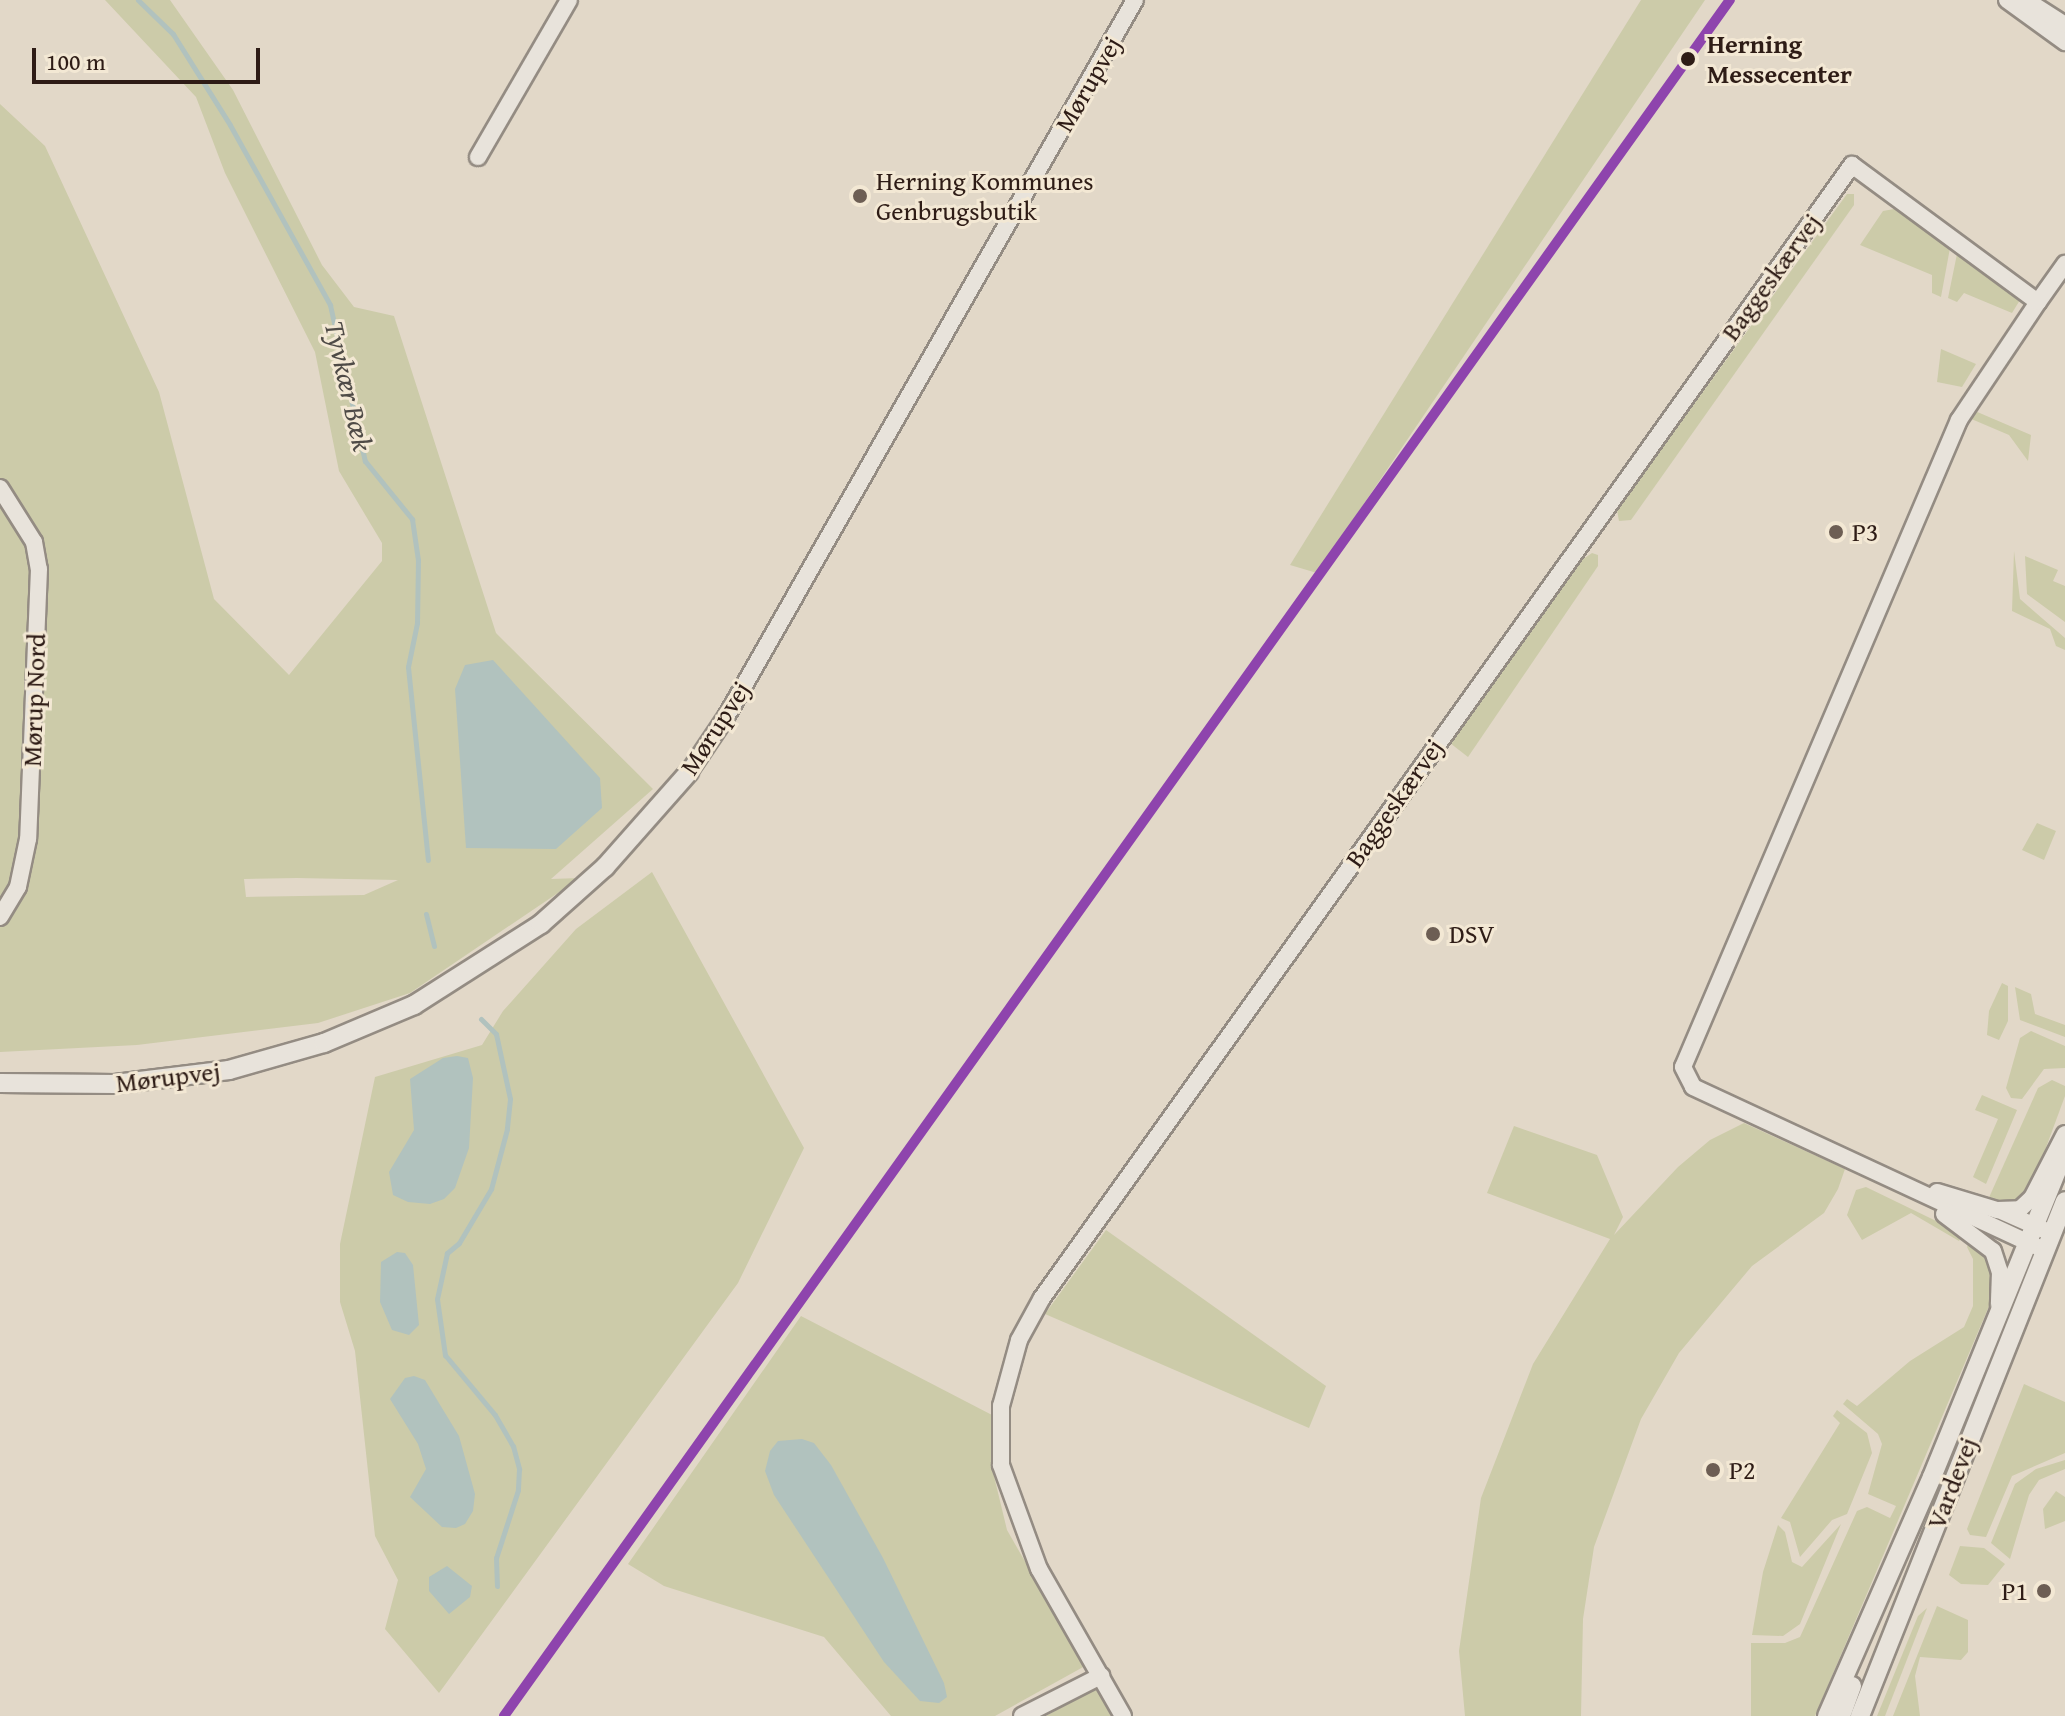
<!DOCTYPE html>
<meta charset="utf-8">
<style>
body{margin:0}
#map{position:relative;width:2065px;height:1716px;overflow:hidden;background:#e2d8c8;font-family:"Gentium Book Plus",serif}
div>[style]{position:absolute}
.green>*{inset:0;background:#cccba9}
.water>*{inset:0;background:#b1c2be}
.stream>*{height:5px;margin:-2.5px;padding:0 2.5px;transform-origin:2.5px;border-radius:2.5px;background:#b1c2be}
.roads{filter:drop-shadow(2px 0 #948c83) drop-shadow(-2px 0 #948c83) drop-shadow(0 2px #948c83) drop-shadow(0 -2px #948c83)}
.minor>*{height:16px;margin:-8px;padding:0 8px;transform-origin:8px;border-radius:8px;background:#e8e3db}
.tertiary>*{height:18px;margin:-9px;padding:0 9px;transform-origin:9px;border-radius:9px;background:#e8e3db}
.rail-1>*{height:10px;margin:-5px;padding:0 5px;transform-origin:5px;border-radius:5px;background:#8e44ad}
.dots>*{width:22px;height:22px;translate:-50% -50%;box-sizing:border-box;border:4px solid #f3e8d4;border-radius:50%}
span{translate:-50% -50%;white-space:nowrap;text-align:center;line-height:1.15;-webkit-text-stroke:6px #f3e8d4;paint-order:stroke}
.stop-label{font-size:26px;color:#2e1c16;font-weight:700}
.left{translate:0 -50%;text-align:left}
.street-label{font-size:26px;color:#2e1c16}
.poi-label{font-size:26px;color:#2e1c16}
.right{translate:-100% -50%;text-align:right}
.water-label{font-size:28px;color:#4f4b47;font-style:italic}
.scale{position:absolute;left:32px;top:48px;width:228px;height:36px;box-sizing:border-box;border:4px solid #2e1c16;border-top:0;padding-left:10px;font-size:24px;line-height:28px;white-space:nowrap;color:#2e1c16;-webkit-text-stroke:6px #f3e8d4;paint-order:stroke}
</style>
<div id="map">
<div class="green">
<i style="clip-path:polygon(evenodd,105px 0,170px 0,233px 90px,322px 265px,354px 307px,394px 316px,496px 633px,653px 789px,551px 879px,580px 878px,410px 993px,318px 1023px,137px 1045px,0 1052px,0 104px,45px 146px,159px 392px,214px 599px,289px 675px,382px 561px,382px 543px,339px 471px,315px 352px,225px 173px,196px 97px,105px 0,244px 879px,297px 878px,398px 880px,364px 895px,246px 897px,244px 879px)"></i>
<i style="clip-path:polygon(1641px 0,1705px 0,1317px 573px,1290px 565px)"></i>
<i style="clip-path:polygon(1847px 194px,1854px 194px,1854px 205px,1631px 520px,1619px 521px,1617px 510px)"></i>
<i style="clip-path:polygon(1894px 209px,1950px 248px,1941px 297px,1932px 293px,1932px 275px,1860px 245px,1883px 211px)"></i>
<i style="clip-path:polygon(1957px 254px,2020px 300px,2012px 313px,1964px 293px,1957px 302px,1948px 298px)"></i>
<i style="clip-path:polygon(1941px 349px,1976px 364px,1962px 387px,1937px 382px)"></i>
<i style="clip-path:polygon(1975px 411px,2031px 435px,2028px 461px,2009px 435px,1969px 418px)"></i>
<i style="clip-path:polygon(2014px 551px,2020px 599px,2065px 638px,2065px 650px,2056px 646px,2050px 629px,2012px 611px)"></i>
<i style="clip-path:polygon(1592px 553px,1598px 555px,1598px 566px,1468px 757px,1450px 743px,1579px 562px)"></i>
<i style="clip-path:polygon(2025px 556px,2058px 570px,2053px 581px,2065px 586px,2065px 622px,2027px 594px)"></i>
<i style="clip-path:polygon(2037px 823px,2056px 831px,2044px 860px,2022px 850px)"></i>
<i style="clip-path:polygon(652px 872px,804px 1148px,738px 1283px,439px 1693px,385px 1629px,398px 1580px,375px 1536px,355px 1351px,340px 1302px,340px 1244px,375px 1077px,482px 1045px,503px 1011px,576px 929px)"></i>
<i style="clip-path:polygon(2002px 983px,2008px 986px,2008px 1021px,1999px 1040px,1987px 1035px,1989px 1011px)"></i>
<i style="clip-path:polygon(2015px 987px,2031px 994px,2035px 1014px,2065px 1025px,2065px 1037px,2020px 1020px)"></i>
<i style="clip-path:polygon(2031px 1031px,2065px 1046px,2065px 1068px,2044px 1069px,2022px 1099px,2011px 1098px,2006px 1088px,2020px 1038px)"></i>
<i style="clip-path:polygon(2052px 1080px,2065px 1086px,2065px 1096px,2030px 1191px,2018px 1202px,1987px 1202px,2038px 1088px)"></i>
<i style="clip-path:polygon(1982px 1095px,2017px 1110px,1986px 1184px,1973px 1177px,1998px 1119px,1975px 1110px)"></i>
<i style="clip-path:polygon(1744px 1123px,1845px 1169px,1838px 1189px,1824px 1213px,1752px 1266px,1679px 1353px,1641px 1419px,1594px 1547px,1583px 1619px,1581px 1716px,1465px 1716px,1459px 1651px,1481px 1498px,1533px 1364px,1610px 1239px,1487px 1193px,1514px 1126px,1597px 1155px,1623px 1217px,1614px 1235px,1678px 1167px,1710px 1140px)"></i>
<i style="clip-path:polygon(1866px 1187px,1963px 1234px,1959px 1241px,1911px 1213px,1862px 1240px,1847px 1215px,1856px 1190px)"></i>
<i style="clip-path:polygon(1106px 1230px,1326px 1386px,1309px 1428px,1045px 1314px)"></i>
<i style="clip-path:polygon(1971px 1237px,1994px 1266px,1995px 1292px,1815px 1716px,1751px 1716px,1751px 1643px,1785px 1643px,1800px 1637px,1857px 1511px,1867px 1507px,1890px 1518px,1896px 1506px,1868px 1494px,1882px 1444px,1878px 1434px,1843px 1404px,1847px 1399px,1857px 1406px,1910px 1361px,1964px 1327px,1973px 1306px,1973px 1259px,1967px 1247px)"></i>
<i style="clip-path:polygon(801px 1316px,992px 1415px,993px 1472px,1007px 1530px,1085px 1666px,995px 1716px,891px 1716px,824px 1637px,664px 1586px,628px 1564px)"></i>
<i style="clip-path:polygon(2024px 1384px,2065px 1402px,2065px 1453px,2012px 1476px,1986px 1537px,1970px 1535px,1967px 1529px)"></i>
<i style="clip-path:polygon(1837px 1410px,1867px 1433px,1872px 1453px,1847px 1514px,1832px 1520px,1800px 1557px,1790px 1522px,1781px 1518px,1840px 1423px,1833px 1416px)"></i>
<i style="clip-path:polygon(2065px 1460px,2065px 1469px,2039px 1480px,2029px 1495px,2010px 1559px,1991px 1543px,2015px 1484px,2036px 1469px)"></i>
<i style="clip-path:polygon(2056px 1491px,2065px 1497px,2065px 1521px,2045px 1529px,2043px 1509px)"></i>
<i style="clip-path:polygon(1841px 1524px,1800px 1624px,1783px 1636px,1752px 1635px,1763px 1572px,1778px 1525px,1785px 1532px,1792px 1562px,1802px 1567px)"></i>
<i style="clip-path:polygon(1960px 1546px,1984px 1548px,2005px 1564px,1988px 1585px,1961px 1584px,1949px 1575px)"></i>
<i style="clip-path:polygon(1937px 1606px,1968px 1620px,1968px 1652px,1961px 1660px,1920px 1657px,1915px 1676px,1920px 1716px,1893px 1716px)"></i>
<i style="clip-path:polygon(1927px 1608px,1885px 1716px,1877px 1716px,1918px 1616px)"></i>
<i style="clip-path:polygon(1096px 1688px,1111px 1716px,1046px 1716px)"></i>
</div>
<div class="water">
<i style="clip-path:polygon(493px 660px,600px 778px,602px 808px,556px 849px,466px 848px,455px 689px,465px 665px)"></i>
<i style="clip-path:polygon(457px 1056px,468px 1058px,473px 1078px,469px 1148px,455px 1188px,444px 1199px,430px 1204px,408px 1202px,393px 1195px,389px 1172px,414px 1130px,410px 1079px,443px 1058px)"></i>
<i style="clip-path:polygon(397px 1252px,405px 1253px,413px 1265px,419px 1325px,409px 1335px,392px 1330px,380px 1302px,381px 1262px)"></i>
<i style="clip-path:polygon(414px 1376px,425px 1380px,459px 1436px,475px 1494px,473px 1511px,465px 1524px,456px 1528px,442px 1527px,410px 1497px,426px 1469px,418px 1444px,390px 1399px,405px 1378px)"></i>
<i style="clip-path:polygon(802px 1439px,814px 1443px,831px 1465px,883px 1558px,944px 1683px,947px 1697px,939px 1703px,920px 1701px,884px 1662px,774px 1495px,765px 1471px,770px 1451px,778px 1441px)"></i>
<i style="clip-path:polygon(447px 1566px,472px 1586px,470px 1597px,449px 1614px,429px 1591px,429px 1577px)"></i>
</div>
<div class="stream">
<i style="left:138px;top:0;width:49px;rotate:44.2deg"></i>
<i style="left:173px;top:34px;width:107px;rotate:57.9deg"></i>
<i style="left:230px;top:125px;width:206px;rotate:60.9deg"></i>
<i style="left:330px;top:305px;width:160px;rotate:77.4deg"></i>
<i style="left:365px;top:461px;width:75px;rotate:51deg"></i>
<i style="left:412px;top:519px;width:41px;rotate:81.7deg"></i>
<i style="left:418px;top:560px;width:63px;rotate:90.9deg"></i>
<i style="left:417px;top:623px;width:45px;rotate:101.6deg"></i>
<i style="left:408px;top:667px;width:194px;rotate:84.1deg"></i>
<i style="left:426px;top:914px;width:33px;rotate:76deg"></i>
<i style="left:481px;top:1019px;width:21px;rotate:45deg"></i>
<i style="left:496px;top:1034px;width:66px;rotate:77.8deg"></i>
<i style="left:510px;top:1099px;width:30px;rotate:96deg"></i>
<i style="left:507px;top:1129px;width:62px;rotate:104.9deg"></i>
<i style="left:491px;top:1189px;width:63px;rotate:120.7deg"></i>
<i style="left:459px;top:1243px;width:16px;rotate:140deg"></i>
<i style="left:447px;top:1253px;width:47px;rotate:102.3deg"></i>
<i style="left:437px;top:1299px;width:57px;rotate:81.9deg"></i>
<i style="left:445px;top:1355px;width:78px;rotate:50.2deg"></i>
<i style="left:495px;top:1415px;width:36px;rotate:60deg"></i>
<i style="left:513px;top:1446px;width:24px;rotate:75deg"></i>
<i style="left:519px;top:1469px;width:21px;rotate:93deg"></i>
<i style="left:518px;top:1490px;width:71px;rotate:107.9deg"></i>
<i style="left:496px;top:1558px;width:28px;rotate:88deg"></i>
</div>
<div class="roads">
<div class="minor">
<i style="left:2007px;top:0;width:72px;rotate:35.9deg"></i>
<i style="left:2026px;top:0;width:46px;rotate:32.7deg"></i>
<i style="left:478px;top:157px;width:181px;rotate:-59.9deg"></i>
<i style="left:2038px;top:302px;width:142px;rotate:123.8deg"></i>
<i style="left:1959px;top:420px;width:703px;rotate:113.1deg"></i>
<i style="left:1683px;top:1067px;width:22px;rotate:63deg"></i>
<i style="left:1693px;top:1087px;width:380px;rotate:24.9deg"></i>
<i style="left:0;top:488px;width:64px;rotate:57.8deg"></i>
<i style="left:34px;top:542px;width:27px;rotate:80deg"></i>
<i style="left:39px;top:569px;width:270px;rotate:92.3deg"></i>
<i style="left:28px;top:839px;width:49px;rotate:101.8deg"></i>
<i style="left:18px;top:887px;width:35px;rotate:121deg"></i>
<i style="left:689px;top:772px;width:66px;rotate:-56.1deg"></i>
<i style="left:726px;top:717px;width:825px;rotate:-60.3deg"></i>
<i style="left:1937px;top:1192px;width:63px;rotate:16.7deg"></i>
<i style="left:1997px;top:1210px;width:23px;rotate:-2deg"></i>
<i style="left:2020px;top:1209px;width:16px;rotate:-43deg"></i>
<i style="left:2032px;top:1198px;width:72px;rotate:-62.7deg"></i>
<i style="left:2001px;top:1211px;width:55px;rotate:23.7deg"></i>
<i style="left:1944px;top:1214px;width:61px;rotate:37.1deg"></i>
<i style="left:1993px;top:1251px;width:22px;rotate:72deg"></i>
<i style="left:2000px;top:1272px;width:32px;rotate:92deg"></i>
<i style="left:1022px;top:1716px;width:89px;rotate:-26.9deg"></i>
<i style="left:1123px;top:1716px;width:169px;rotate:-119.7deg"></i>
<i style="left:1039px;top:1569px;width:111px;rotate:-110.1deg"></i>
<i style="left:1001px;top:1465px;width:59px;rotate:-90deg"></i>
<i style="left:1001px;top:1406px;width:68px;rotate:-74.7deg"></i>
<i style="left:1019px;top:1340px;width:48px;rotate:-61.3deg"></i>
<i style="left:1042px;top:1298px;width:1393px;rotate:-54.44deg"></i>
<i style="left:1852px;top:165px;width:231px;rotate:36.4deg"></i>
<i style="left:2038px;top:302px;width:47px;rotate:-54.6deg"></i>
</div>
<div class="tertiary">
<i style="left:0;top:1083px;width:115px;rotate:0.5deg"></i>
<i style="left:115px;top:1084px;width:115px;rotate:-7deg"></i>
<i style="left:229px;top:1070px;width:99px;rotate:-15.9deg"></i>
<i style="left:324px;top:1043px;width:98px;rotate:-22.9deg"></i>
<i style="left:414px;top:1005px;width:151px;rotate:-32.5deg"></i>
<i style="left:541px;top:924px;width:86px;rotate:-41.7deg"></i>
<i style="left:605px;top:867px;width:127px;rotate:-48.5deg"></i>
<i style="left:1827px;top:1716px;width:261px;rotate:-66.3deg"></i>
<i style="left:1932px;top:1477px;width:352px;rotate:-67.8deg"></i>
<i style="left:1841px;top:1716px;width:32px;rotate:-70deg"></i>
<i style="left:1860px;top:1716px;width:554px;rotate:-68.29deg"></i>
</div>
</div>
<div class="rail-1">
<i style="left:504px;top:1716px;width:2109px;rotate:-54.46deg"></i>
</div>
<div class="dots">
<i style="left:1688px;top:59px;background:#2e1c16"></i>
<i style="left:860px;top:196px;background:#6d5e54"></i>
<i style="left:1836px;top:532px;background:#6d5e54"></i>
<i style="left:1433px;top:934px;background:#6d5e54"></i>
<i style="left:1713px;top:1470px;background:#6d5e54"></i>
<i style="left:2044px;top:1591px;background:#6d5e54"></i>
</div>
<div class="stop-label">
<span class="left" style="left:1707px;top:59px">Herning<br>Messecenter</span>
</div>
<div class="street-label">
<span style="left:1088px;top:84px;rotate:-60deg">Mørupvej</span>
<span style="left:1771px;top:277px;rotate:-54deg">Baggeskærvej</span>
<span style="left:34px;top:700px;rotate:-88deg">Mørup Nord</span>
<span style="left:715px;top:728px;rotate:-57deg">Mørupvej</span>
<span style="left:1394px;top:803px;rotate:-55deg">Baggeskærvej</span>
<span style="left:168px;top:1077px;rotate:-7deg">Mørupvej</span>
<span style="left:1952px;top:1483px;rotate:-69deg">Vardevej</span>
</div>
<div class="poi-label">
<span class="left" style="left:876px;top:196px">Herning Kommunes<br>Genbrugsbutik</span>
<span class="left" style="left:1852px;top:532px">P3</span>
<span class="left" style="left:1449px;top:934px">DSV</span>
<span class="left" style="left:1729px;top:1470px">P2</span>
<span class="right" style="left:2028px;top:1591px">P1</span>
</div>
<div class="water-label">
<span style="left:349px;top:386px;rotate:77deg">Tyvkær Bæk</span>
</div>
<div class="scale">100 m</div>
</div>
